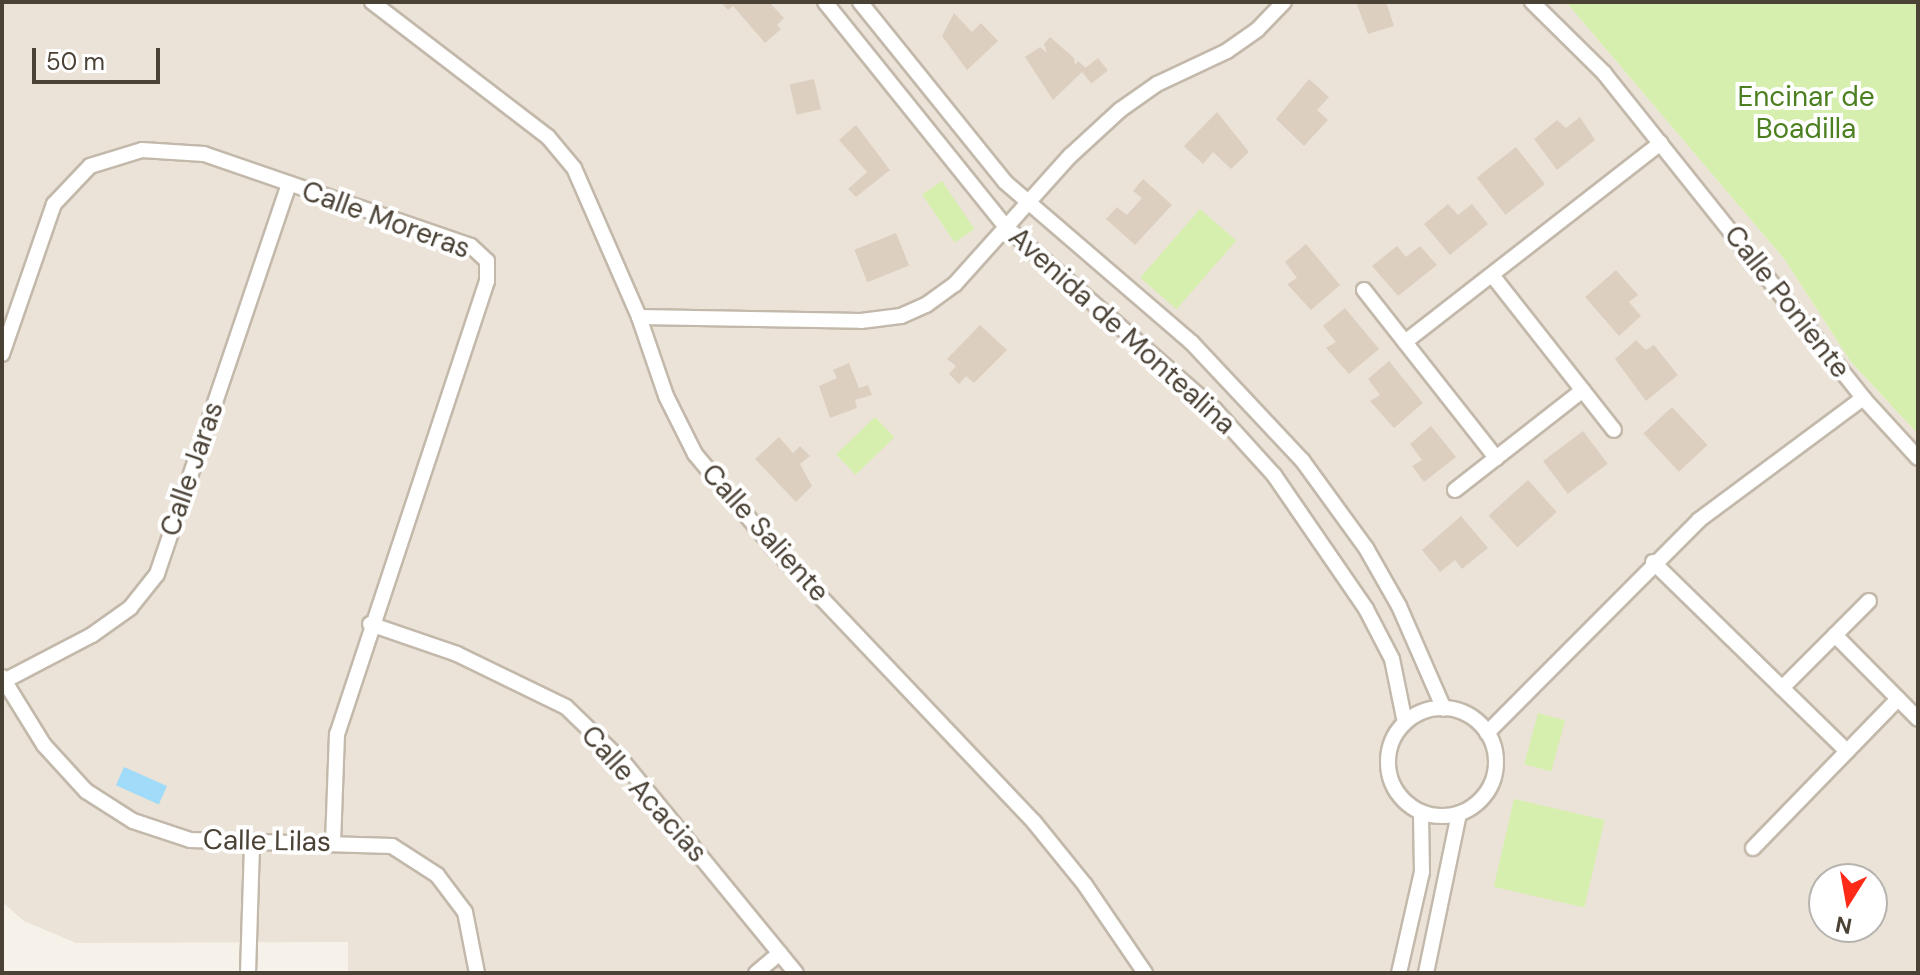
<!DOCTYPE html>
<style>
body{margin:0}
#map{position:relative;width:1920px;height:975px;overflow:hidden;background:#f6f2e9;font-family:"DM Sans",sans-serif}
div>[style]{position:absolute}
.residential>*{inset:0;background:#ebe3d7}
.green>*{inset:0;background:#d6efae;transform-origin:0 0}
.water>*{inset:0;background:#a0dbf9;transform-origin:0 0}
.building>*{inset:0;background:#ddcfc0;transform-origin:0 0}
.roads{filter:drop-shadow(2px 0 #c3b9ab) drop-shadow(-2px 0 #c3b9ab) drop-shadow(0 2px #c3b9ab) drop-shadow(0 -2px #c3b9ab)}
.minor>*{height:14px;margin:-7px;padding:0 7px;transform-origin:7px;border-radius:7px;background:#fff}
.minor>.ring{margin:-7px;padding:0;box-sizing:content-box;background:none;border:14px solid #fff;border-radius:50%}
span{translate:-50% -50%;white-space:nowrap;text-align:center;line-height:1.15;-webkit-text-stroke:8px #fff;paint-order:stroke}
.park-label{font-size:28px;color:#4c7f20}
.street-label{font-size:28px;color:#4b4236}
.frame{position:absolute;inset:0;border:4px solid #4b4236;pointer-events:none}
.north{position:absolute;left:1808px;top:863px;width:80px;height:80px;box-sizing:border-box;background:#fff;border:2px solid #b7b3af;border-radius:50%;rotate:191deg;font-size:22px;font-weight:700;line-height:32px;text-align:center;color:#4b4236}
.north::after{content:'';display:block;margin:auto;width:28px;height:36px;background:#ff2918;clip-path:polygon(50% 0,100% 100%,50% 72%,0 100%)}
.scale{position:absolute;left:32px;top:48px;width:128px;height:36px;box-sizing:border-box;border:4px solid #4b4236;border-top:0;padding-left:10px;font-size:24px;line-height:28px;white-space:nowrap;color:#4b4236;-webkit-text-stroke:6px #fff;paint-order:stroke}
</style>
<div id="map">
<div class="residential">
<i style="clip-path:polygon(evenodd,2px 2px,1566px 2px,1785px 260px,1851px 362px,1918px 434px,1918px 973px,348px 973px,348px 942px,76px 943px,24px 921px,2px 902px,2px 2px,1824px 879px,1872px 879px,1872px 927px,1824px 927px,1824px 879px)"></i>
</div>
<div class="green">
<i style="clip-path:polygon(1566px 2px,1918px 2px,1918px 434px,1851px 362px,1785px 260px)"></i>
<i style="left:942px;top:181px;width:58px;height:24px;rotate:56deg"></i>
<i style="left:1200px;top:209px;width:48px;height:91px;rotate:41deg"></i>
<i style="left:875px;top:417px;width:28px;height:54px;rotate:46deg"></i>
<i style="left:1538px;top:713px;width:28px;height:53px;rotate:15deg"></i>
<i style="left:1514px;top:799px;width:93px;height:90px;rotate:13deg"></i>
</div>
<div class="water">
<i style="left:124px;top:767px;width:47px;height:20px;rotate:24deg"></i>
</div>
<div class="building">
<i style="clip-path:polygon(721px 2px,769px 2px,784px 18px,777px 25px,781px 29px,765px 43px,733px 6px,728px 10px)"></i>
<i style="clip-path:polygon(1356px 2px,1386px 2px,1394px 26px,1368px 34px)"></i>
<i style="clip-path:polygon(954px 13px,972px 32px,981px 23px,998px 41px,967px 70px,942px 36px)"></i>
<i style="clip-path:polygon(1050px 37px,1074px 58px,1075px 65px,1078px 61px,1086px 68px,1053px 100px,1025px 57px,1040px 47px,1047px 53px,1044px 44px)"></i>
<i style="left:1098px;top:58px;width:16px;height:21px;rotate:52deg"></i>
<i style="left:814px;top:79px;width:31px;height:25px;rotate:77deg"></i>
<i style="clip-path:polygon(1309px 79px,1329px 97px,1317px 110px,1328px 120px,1304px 146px,1276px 119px)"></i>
<i style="clip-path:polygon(1217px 112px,1249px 152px,1231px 169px,1213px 152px,1203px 164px,1184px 146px)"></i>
<i style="clip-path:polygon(1580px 117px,1595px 140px,1557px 170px,1534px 139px,1557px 120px,1566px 128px)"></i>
<i style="clip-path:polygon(856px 125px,890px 170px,856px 197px,848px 189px,867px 172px,839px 140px)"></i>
<i style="left:1516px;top:147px;width:47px;height:50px;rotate:52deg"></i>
<i style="clip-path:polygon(1143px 179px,1172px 205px,1135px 245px,1106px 219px,1117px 207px,1127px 215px,1142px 198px,1133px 191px)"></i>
<i style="clip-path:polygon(1448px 204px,1458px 215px,1472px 204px,1488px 224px,1450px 255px,1424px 224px)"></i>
<i style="left:896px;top:233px;width:35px;height:45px;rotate:68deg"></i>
<i style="clip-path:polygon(1306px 244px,1340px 285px,1311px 310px,1287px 284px,1297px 278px,1285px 262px)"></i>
<i style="clip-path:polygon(1397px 246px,1406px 257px,1420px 246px,1437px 265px,1398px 296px,1372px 266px)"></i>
<i style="clip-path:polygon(1616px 270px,1638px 295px,1629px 302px,1641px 316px,1619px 336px,1585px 297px)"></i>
<i style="clip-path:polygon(1345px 308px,1379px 349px,1349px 374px,1326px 348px,1336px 342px,1323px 326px)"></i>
<i style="clip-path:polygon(980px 325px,1007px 350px,974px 383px,966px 376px,959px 384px,949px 374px,956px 366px,947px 359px)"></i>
<i style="clip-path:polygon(1636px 340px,1646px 350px,1654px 345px,1678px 375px,1646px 401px,1615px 359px)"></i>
<i style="clip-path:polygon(1389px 361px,1423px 403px,1394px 428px,1370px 401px,1380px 395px,1368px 379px)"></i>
<i style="clip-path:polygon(849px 363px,859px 388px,868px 385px,872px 395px,855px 400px,857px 408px,830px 418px,819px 386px,837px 378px,833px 370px)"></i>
<i style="left:1672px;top:407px;width:52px;height:39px;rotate:47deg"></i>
<i style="clip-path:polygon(1431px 426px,1456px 457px,1424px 482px,1412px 466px,1422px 460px,1410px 444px)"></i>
<i style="left:1583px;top:431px;width:41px;height:50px;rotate:53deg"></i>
<i style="clip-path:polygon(779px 437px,793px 453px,800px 446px,810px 456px,800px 464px,812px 486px,796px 502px,755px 459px)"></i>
<i style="left:1528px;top:480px;width:43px;height:53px;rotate:48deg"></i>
<i style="clip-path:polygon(1461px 516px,1488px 548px,1462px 569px,1455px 560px,1440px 572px,1422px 550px)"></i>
</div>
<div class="roads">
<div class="minor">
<i style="left:372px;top:2px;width:222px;rotate:37.5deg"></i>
<i style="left:548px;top:137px;width:40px;rotate:50deg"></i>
<i style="left:574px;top:168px;width:163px;rotate:66.4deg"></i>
<i style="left:639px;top:317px;width:83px;rotate:71.1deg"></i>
<i style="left:666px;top:396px;width:65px;rotate:63.4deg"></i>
<i style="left:695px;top:454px;width:123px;rotate:50deg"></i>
<i style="left:774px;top:548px;width:378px;rotate:46.5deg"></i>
<i style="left:1034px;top:822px;width:81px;rotate:51deg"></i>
<i style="left:1085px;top:885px;width:107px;rotate:55.7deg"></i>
<i style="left:825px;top:2px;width:287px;rotate:51.2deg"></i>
<i style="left:1005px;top:226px;width:279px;rotate:41.2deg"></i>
<i style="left:1215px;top:410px;width:88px;rotate:47.8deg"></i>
<i style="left:1274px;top:475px;width:163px;rotate:55.5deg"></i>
<i style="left:1366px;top:609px;width:56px;rotate:62.5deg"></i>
<i style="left:1392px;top:659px;width:65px;rotate:78.5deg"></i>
<i style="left:860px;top:2px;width:231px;rotate:51.1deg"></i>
<i style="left:1005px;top:182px;width:247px;rotate:40.7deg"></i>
<i style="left:1192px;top:343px;width:161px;rotate:46.8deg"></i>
<i style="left:1302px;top:460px;width:109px;rotate:54deg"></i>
<i style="left:1366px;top:548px;width:67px;rotate:60.4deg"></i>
<i style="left:1399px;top:606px;width:112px;rotate:66.4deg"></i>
<i style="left:1532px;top:2px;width:101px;rotate:44.6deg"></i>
<i style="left:1604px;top:73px;width:416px;rotate:51.4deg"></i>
<i style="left:1863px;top:398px;width:81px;rotate:47.5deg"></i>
<i style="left:1492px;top:275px;width:197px;rotate:51.8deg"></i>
<i style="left:1364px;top:290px;width:214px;rotate:51.8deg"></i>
<i style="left:1496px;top:458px;width:110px;rotate:-38deg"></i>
<i style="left:639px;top:317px;width:222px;rotate:1deg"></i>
<i style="left:861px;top:321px;width:40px;rotate:-7.1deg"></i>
<i style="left:901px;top:316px;width:27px;rotate:-24deg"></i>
<i style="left:926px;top:305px;width:36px;rotate:-36deg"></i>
<i style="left:955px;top:284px;width:172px;rotate:-48.1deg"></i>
<i style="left:1070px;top:156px;width:68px;rotate:-42.6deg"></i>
<i style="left:1120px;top:110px;width:45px;rotate:-35.1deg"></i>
<i style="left:1157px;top:84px;width:77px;rotate:-25.2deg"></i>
<i style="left:1227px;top:51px;width:37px;rotate:-35deg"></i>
<i style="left:1257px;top:30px;width:39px;rotate:-46deg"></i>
<i style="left:1405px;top:342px;width:324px;rotate:-37.9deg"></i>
<i style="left:2px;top:354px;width:159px;rotate:-70.9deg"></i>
<i style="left:54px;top:204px;width:52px;rotate:-46.5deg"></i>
<i style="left:90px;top:166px;width:54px;rotate:-17.1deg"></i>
<i style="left:142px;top:150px;width:62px;rotate:3.7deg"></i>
<i style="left:204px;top:154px;width:282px;rotate:19deg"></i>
<i style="left:471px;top:246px;width:22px;rotate:43deg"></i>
<i style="left:487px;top:261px;width:20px;rotate:90deg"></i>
<i style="left:487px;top:281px;width:477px;rotate:108.3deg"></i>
<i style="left:337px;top:734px;width:107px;rotate:92.1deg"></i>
<i style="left:1455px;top:490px;width:52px;rotate:-38deg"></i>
<i style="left:1653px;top:562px;width:271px;rotate:44.3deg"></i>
<i style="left:370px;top:624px;width:92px;rotate:19deg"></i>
<i style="left:457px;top:654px;width:121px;rotate:25.9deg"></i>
<i style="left:566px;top:707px;width:81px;rotate:44deg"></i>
<i style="left:624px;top:763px;width:271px;rotate:50.7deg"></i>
<i style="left:1835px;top:635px;width:48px;rotate:-45deg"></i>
<i style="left:2px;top:677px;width:80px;rotate:58.3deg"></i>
<i style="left:44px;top:745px;width:62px;rotate:47.6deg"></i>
<i style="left:86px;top:791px;width:56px;rotate:32.6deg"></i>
<i style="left:133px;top:821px;width:60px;rotate:18.4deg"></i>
<i style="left:190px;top:840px;width:202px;rotate:1.7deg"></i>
<i style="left:392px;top:846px;width:54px;rotate:32.8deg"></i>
<i style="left:437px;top:875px;width:46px;rotate:52.9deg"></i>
<i style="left:465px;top:912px;width:62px;rotate:78.9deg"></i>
<i style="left:4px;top:681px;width:99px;rotate:-27.6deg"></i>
<i style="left:92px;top:635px;width:47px;rotate:-35.4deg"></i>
<i style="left:130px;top:608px;width:43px;rotate:-51.5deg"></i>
<i style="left:157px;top:574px;width:412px;rotate:-71.3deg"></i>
<i style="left:1782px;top:688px;width:75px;rotate:-45deg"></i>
<i style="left:1835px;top:635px;width:118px;rotate:45.3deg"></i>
<i class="ring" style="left:1388px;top:708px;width:94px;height:94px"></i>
<i style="left:1487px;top:733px;width:301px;rotate:-45.1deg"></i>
<i style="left:1699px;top:520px;width:204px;rotate:-36.6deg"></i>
<i style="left:1753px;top:848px;width:208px;rotate:-45.8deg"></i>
<i style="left:248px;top:973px;width:129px;rotate:-88.2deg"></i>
<i style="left:756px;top:973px;width:31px;rotate:-40deg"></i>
<i style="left:1399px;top:973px;width:104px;rotate:-77.2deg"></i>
<i style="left:1422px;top:872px;width:60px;rotate:-91deg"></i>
<i style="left:1426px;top:973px;width:162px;rotate:-78.3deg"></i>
</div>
</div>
<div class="park-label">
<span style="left:1806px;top:113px">Encinar de<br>Boadilla</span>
</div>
<div class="street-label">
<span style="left:386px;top:220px;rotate:20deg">Calle Moreras</span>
<span style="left:1787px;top:302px;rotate:52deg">Calle Poniente</span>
<span style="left:1122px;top:331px;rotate:42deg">Avenida de Montealina</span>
<span style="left:192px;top:469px;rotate:-71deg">Calle Jaras</span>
<span style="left:765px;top:533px;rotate:48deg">Calle Saliente</span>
<span style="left:644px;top:794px;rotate:48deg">Calle Acacias</span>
<span style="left:267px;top:841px;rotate:1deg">Calle Lilas</span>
</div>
<div class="frame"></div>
<div class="north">N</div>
<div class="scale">50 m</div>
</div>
